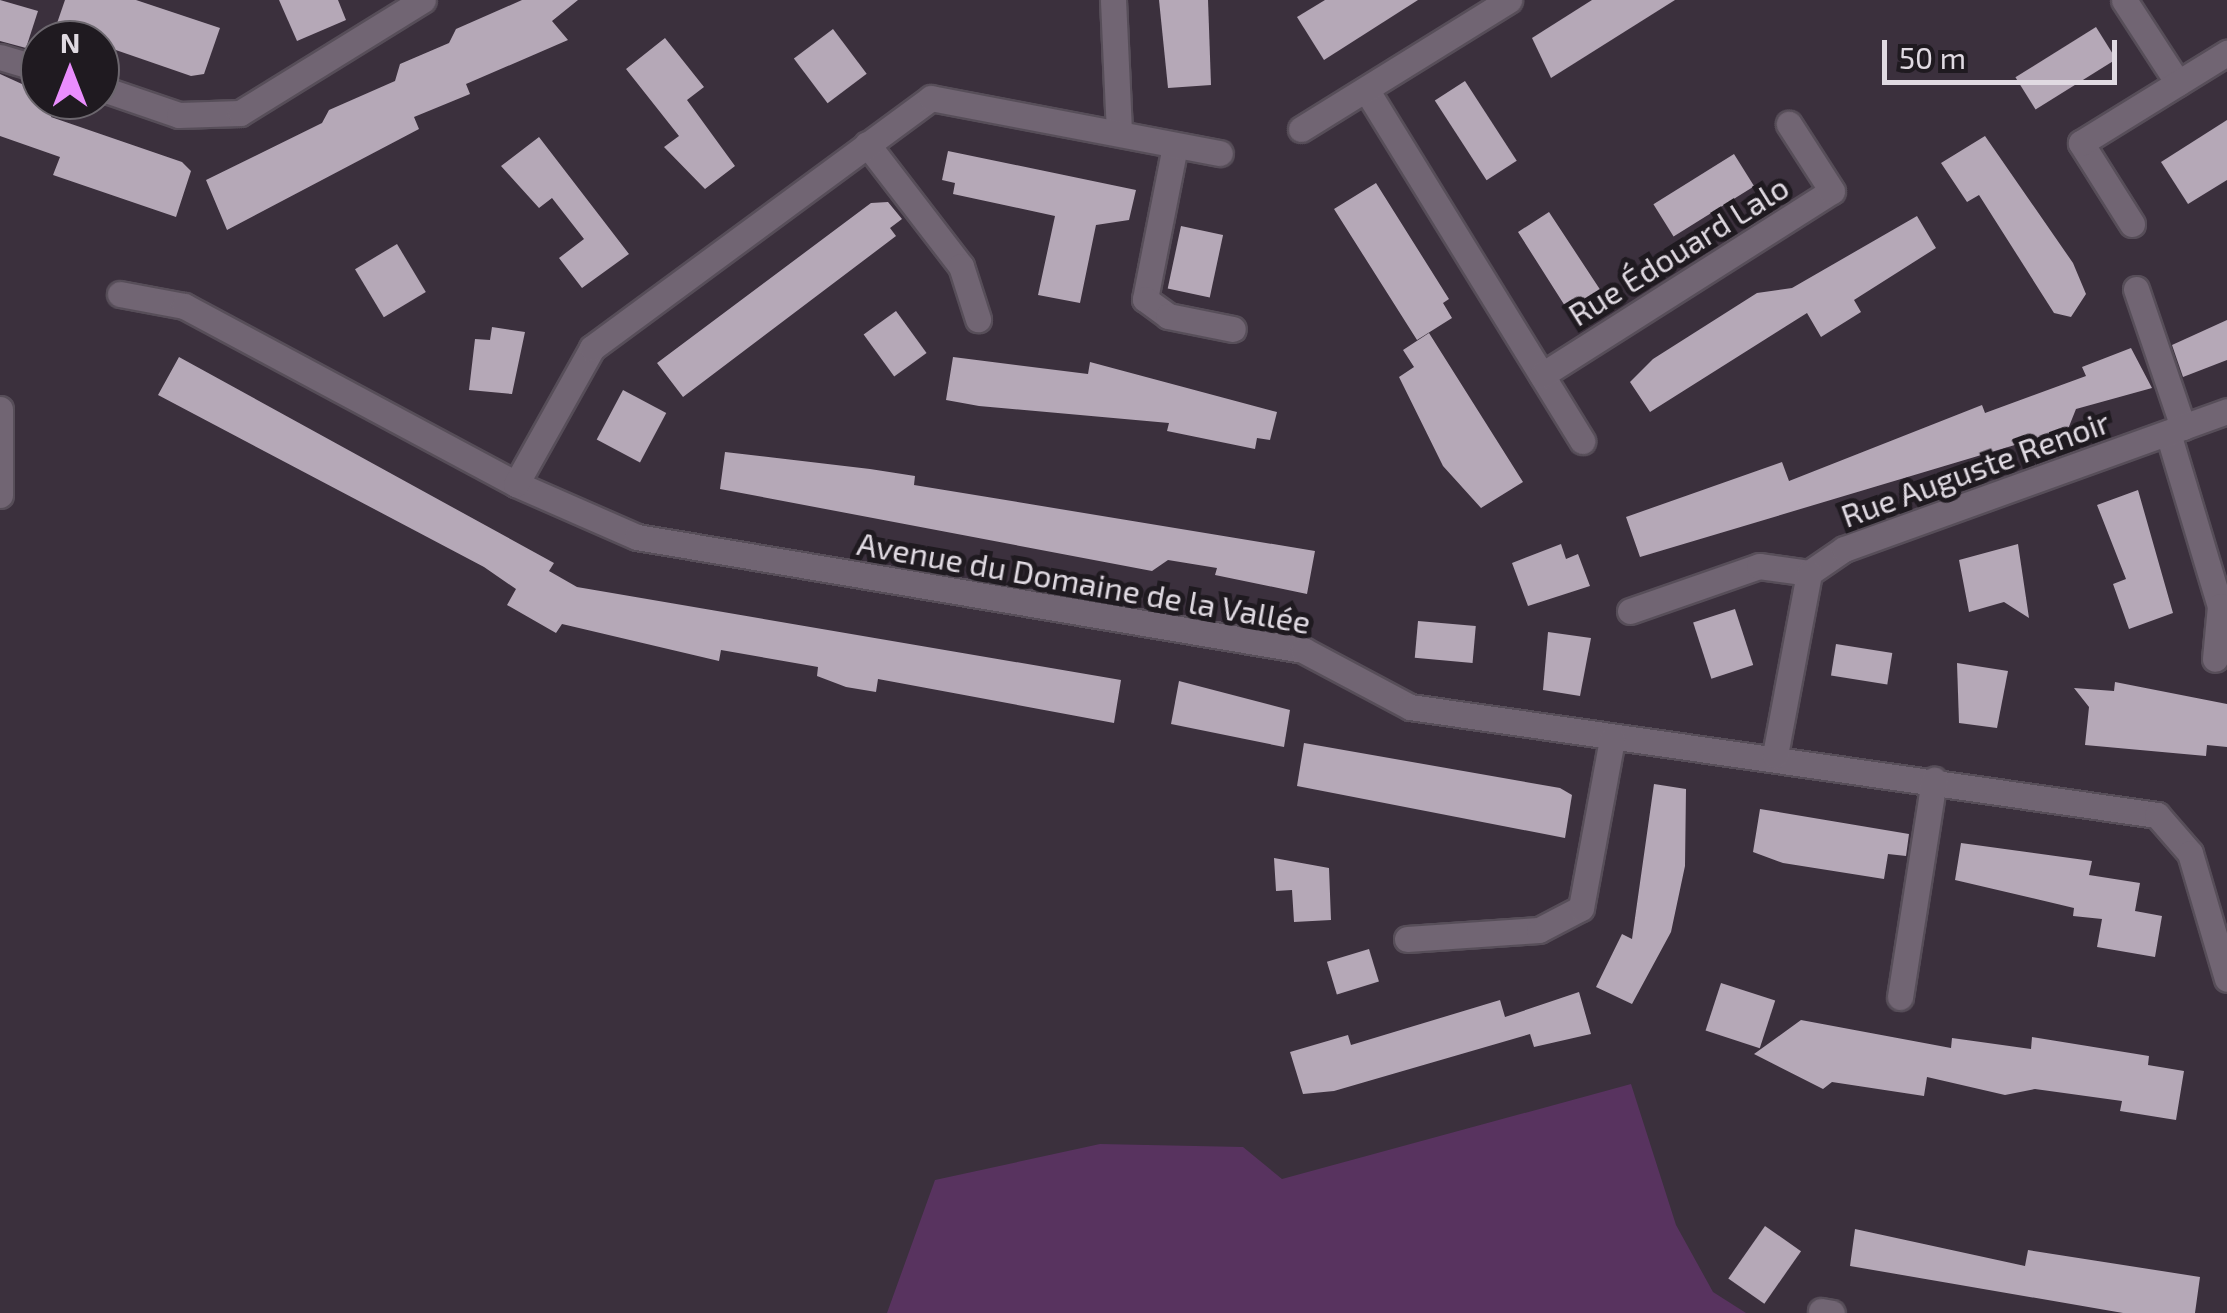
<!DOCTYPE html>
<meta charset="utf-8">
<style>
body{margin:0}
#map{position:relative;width:2227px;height:1313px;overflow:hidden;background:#3b303d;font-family:"Exo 2",sans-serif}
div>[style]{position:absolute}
.green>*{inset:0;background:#58335f}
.building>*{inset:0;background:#b5a8b7;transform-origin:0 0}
.roads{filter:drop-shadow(2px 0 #574e59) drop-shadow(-2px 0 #574e59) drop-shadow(0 2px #574e59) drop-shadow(0 -2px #574e59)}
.minor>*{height:25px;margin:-12.5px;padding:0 12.5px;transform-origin:12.5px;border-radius:12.5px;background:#716573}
span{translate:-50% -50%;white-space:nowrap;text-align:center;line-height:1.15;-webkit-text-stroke:10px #1f1a20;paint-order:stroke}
.street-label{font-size:32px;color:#e0dae2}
.north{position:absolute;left:20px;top:20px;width:100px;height:100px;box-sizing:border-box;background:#1f1a20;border:2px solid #6c676e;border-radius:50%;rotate:0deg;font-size:28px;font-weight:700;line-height:40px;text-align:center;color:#e0dae2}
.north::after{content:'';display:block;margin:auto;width:35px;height:45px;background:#ea8dfd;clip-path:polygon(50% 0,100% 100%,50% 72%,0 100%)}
.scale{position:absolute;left:1882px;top:40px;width:235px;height:45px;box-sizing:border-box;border:5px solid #e0dae2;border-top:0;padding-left:12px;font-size:30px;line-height:35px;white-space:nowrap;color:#e0dae2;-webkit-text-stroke:8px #1f1a20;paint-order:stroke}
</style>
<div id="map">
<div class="green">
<i style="clip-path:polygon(1631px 1084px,1676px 1225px,1713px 1292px,1746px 1313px,887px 1313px,935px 1180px,1100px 1144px,1243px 1147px,1282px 1179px)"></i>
</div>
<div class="building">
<i style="clip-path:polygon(0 0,38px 11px,26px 48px,0 41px)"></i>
<i style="clip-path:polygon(65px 0,136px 0,220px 28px,204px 74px,191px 76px,55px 29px)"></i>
<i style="clip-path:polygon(279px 0,338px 0,346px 20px,297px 41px)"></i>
<i style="clip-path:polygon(522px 0,578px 0,552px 21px,568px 40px,466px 84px,470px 94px,414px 117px,419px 129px,227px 230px,206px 180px,322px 123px,329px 110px,395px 81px,400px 64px,449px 43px,456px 29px)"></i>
<i style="clip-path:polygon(1159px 0,1208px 0,1211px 85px,1168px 88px)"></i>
<i style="clip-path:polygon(1325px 0,1418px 0,1324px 60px,1297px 17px)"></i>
<i style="clip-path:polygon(1592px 0,1675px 0,1551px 78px,1532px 38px)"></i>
<i style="left:2096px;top:27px;width:38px;height:95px;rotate:58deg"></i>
<i style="left:833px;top:29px;width:56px;height:49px;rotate:53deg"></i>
<i style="clip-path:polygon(665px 38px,704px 87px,687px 100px,735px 166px,705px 189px,664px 147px,679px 136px,626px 69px)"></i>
<i style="clip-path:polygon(0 74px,57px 100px,51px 117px,182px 162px,191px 171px,176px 217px,53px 175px,60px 157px,0 136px)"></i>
<i style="left:1465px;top:81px;width:95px;height:36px;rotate:57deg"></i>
<i style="clip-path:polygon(2227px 120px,2227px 180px,2188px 204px,2161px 162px)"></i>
<i style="clip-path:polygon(1985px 136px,2073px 263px,2086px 294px,2071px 317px,2054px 313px,1979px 195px,1967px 202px,1941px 163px)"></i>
<i style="clip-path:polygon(539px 137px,629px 254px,582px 288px,559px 258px,584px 239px,552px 198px,539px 208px,501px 166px)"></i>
<i style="clip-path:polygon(948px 151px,1136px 190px,1129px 220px,1096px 225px,1080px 303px,1038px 295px,1055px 216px,953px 194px,955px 183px,942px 180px)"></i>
<i style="left:1734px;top:154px;width:38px;height:95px;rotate:58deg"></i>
<i style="clip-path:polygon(1376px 183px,1449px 299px,1443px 303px,1452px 318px,1417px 340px,1334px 209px)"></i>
<i style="clip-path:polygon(888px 202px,902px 219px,890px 228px,896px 236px,683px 397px,657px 363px,871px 203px)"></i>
<i style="clip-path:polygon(1549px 212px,1601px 291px,1593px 296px,1604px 312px,1579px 328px,1518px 232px)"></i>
<i style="clip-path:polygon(1917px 216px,1936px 248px,1854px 300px,1861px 312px,1821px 337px,1807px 313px,1650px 412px,1630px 382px,1653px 359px,1757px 293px,1792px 288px)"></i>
<i style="left:1181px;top:226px;width:43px;height:64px;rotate:12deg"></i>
<i style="left:397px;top:244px;width:56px;height:49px;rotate:59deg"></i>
<i style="left:896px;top:311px;width:52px;height:40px;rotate:54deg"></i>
<i style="clip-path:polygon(2227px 320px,2227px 360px,2183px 377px,2172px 345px)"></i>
<i style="clip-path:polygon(492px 327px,525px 332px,512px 394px,469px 390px,475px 339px,490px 340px)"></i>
<i style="clip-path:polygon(1429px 333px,1523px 482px,1481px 508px,1443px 466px,1399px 377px,1414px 367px,1403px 350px)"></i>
<i style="clip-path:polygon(2131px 348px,2152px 388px,2076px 409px,2068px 429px,1640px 557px,1626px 517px,1782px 462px,1789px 481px,1982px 405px,1985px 413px,2086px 376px,2082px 367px)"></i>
<i style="clip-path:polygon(179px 357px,554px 563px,549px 571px,577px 587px,1121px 680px,1114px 723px,878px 679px,876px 692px,846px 687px,817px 676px,818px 667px,721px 650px,719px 661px,562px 624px,556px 633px,507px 605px,516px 589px,484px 567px,158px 395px)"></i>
<i style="clip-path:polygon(953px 357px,1088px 374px,1090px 362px,1277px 412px,1270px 440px,1257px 438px,1255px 449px,1167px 431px,1169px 423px,979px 406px,946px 400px)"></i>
<i style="left:623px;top:390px;width:49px;height:56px;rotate:28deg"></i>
<i style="clip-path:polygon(725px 452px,870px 469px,915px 476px,914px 485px,1315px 551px,1307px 594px,1215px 575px,1217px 568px,1168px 560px,1152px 571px,720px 489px)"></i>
<i style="clip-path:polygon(2138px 490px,2173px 613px,2129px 629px,2113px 584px,2126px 579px,2097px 505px)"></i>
<i style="clip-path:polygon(1561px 544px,1566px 559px,1578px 554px,1590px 586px,1528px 606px,1512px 563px)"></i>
<i style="clip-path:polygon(2018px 544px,2029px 618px,2004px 602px,1969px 612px,1959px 560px)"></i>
<i style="left:1735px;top:609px;width:59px;height:44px;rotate:72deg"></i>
<i style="left:1418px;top:621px;width:58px;height:37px;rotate:5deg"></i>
<i style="clip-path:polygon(1548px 632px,1591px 638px,1580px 696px,1543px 690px)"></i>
<i style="left:1836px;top:644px;width:57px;height:32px;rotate:9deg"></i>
<i style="clip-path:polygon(1957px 663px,2008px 671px,1997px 728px,1959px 723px)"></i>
<i style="clip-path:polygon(1179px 681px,1290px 710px,1284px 747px,1171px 724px)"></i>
<i style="clip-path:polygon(2115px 682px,2227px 704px,2227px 747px,2207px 745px,2206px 756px,2085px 745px,2089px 707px,2074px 688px,2114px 691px)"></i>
<i style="clip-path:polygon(1304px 743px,1560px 788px,1572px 795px,1565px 838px,1297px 786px)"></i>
<i style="clip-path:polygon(1654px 784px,1686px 789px,1685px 866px,1671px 932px,1632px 1004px,1596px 987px,1622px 934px,1632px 939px)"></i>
<i style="clip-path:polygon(1760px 809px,1909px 834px,1906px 856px,1888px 854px,1884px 879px,1783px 863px,1753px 852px)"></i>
<i style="clip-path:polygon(1961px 843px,2092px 861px,2089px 875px,2140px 883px,2135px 911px,2162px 916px,2155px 957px,2097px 947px,2102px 919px,2073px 916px,2074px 908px,1955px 880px)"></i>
<i style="clip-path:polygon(1274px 858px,1329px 868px,1331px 920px,1294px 922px,1292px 890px,1276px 891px)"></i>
<i style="left:1369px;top:949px;width:34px;height:44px;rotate:73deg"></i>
<i style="left:1721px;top:983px;width:57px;height:50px;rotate:18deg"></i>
<i style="clip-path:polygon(1579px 992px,1591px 1034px,1534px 1047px,1530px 1034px,1334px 1091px,1303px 1094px,1290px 1052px,1348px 1035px,1351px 1045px,1500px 1000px,1505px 1017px)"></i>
<i style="clip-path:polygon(1801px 1020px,1951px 1048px,1952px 1038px,2031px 1049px,2032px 1037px,2149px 1056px,2148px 1065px,2184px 1071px,2176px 1120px,2120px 1111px,2122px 1101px,2035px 1089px,2005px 1095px,1927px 1077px,1924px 1096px,1832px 1082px,1823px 1089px,1754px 1054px)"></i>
<i style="left:1765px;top:1226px;width:44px;height:64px;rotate:35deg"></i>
<i style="clip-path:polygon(1855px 1229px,2025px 1266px,2028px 1250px,2200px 1277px,2195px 1313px,2123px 1313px,1850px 1266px)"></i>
</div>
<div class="roads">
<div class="minor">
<i style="left:1113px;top:0;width:132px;rotate:87.4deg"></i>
<i style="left:2124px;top:0;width:99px;rotate:57deg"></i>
<i style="left:0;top:57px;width:42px;rotate:16.7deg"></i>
<i style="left:100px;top:88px;width:83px;rotate:18.9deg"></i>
<i style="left:179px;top:115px;width:61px;rotate:-1.9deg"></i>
<i style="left:240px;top:113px;width:215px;rotate:-31.7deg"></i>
<i style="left:1367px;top:91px;width:411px;rotate:58.4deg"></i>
<i style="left:1301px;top:129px;width:245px;rotate:-31.8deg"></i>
<i style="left:867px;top:144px;width:154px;rotate:52.4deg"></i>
<i style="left:961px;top:266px;width:56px;rotate:72.2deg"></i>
<i style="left:1175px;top:146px;width:156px;rotate:101.1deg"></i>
<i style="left:1145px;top:299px;width:29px;rotate:36deg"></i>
<i style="left:1168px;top:316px;width:66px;rotate:11.3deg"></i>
<i style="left:2132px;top:224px;width:96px;rotate:-122.2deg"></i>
<i style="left:2081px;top:143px;width:172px;rotate:-31.7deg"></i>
<i style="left:2136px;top:289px;width:146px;rotate:71.2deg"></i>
<i style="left:120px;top:294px;width:65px;rotate:10.6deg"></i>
<i style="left:184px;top:306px;width:377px;rotate:28.2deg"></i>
<i style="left:516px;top:484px;width:132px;rotate:23.7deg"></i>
<i style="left:637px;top:537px;width:676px;rotate:9.63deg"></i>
<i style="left:1303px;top:650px;width:121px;rotate:28deg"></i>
<i style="left:1410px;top:707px;width:755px;rotate:8.23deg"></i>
<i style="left:2157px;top:815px;width:50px;rotate:49deg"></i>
<i style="left:2190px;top:853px;width:131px;rotate:73.6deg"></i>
<i style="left:1542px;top:375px;width:343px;rotate:-32.4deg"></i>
<i style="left:1832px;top:191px;width:80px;rotate:-122.7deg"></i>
<i style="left:0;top:409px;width:86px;rotate:90deg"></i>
<i style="left:2168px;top:433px;width:181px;rotate:73.3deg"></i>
<i style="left:2220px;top:606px;width:53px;rotate:95.4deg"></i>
<i style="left:516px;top:484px;width:156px;rotate:-60.8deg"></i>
<i style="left:592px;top:348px;width:421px;rotate:-36.4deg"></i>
<i style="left:931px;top:98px;width:294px;rotate:10.8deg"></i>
<i style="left:1630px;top:611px;width:137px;rotate:-19.2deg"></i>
<i style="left:1759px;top:566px;width:50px;rotate:8deg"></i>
<i style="left:1809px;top:573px;width:42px;rotate:-34.4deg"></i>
<i style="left:1844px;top:549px;width:407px;rotate:-19.8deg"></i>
<i style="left:1775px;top:755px;width:185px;rotate:-79.4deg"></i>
<i style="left:1407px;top:939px;width:132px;rotate:-3.9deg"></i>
<i style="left:1539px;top:930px;width:47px;rotate:-27.6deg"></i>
<i style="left:1581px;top:908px;width:172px;rotate:-79.6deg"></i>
<i style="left:1900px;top:997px;width:220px;rotate:-81.1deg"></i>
<i style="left:1821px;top:1311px;width:11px;rotate:10deg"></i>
</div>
</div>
<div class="street-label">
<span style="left:1678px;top:250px;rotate:-32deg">Rue Édouard Lalo</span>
<span style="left:1975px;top:468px;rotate:-20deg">Rue Auguste Renoir</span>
<span style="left:1084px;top:582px;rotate:10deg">Avenue du Domaine de la Vallée</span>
</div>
<div class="north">N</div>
<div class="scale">50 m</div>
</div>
